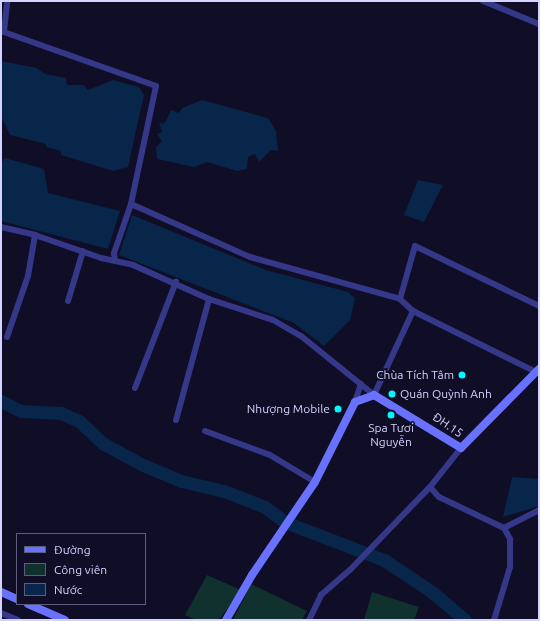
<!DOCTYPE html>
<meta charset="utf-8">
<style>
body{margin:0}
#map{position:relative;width:540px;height:621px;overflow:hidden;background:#100d26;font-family:Ubuntu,sans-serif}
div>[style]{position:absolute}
.green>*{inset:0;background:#10312d}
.water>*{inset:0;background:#08254a}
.river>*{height:13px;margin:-6.5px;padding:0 6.5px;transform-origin:6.5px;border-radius:6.5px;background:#08254a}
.street>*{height:6px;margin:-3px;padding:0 3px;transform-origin:3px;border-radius:3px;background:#353889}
.secondary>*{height:8px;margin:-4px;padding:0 4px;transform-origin:4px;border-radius:4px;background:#6971ff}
.dots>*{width:11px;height:11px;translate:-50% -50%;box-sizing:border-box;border:2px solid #100d26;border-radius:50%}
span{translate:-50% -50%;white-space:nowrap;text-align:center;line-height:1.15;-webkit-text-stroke:4px #100d26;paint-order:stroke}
.poi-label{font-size:12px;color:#d4d2ff}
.right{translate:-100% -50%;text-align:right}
.left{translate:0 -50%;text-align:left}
.street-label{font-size:12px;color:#d4d2ff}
.frame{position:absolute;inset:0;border:2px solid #d4d2ff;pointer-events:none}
.legend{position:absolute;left:16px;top:533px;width:130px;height:72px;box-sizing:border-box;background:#100d26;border:1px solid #5e5c7d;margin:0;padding:5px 7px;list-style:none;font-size:12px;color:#d4d2ff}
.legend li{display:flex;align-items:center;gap:8px;height:20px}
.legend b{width:20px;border:1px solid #5e5c7d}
</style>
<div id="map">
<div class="green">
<i style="clip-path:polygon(207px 575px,241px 590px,219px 620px,196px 620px,185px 615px)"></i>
<i style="clip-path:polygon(251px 584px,307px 611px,302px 620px,233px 620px)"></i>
<i style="clip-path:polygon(372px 592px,419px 607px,414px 620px,364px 620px)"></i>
</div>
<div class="water">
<i style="clip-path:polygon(1px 61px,37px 68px,45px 74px,66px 78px,67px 85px,83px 85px,88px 90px,113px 80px,139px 87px,144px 95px,128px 167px,113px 171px,61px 155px,61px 151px,46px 147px,46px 144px,10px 135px,1px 116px)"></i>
<i style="clip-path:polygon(202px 100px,268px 118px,276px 131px,278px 151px,271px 150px,259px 162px,255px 154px,248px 157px,247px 169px,237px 171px,207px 162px,194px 167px,157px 159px,156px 147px,162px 141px,157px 134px,162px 132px,159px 122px,162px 124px,166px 121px,171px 110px,179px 113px,182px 108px)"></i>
<i style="clip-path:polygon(5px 158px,44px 169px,48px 193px,120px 211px,108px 249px,1px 221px,1px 163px)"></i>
<i style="clip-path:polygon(418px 180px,443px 185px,424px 222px,404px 215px)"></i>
<i style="clip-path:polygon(132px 215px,266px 270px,348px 292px,355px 298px,350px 320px,324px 346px,294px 323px,119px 255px)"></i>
<i style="clip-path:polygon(512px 477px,539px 479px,539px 506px,503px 517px)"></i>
</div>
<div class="river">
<i style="left:1px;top:401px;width:22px;rotate:27deg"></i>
<i style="left:21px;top:411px;width:40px;rotate:2.9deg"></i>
<i style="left:61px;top:413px;width:20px;rotate:24deg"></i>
<i style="left:79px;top:421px;width:34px;rotate:43deg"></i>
<i style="left:104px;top:444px;width:44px;rotate:28.3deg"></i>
<i style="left:143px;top:465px;width:41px;rotate:22.8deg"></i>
<i style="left:181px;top:481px;width:44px;rotate:13.1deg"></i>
<i style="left:224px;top:491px;width:44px;rotate:21.3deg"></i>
<i style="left:265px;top:507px;width:25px;rotate:37deg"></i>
<i style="left:285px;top:522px;width:106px;rotate:21deg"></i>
<i style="left:384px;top:560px;width:58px;rotate:33.7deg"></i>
<i style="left:432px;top:592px;width:43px;rotate:40.3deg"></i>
</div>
<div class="street">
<i style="left:483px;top:1px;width:61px;rotate:22.3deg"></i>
<i style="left:1px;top:31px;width:164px;rotate:19.5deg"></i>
<i style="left:156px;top:86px;width:121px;rotate:102deg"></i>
<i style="left:131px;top:204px;width:52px;rotate:109.1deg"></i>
<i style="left:114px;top:253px;width:8px;rotate:83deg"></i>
<i style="left:4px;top:32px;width:31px;rotate:-84deg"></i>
<i style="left:131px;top:204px;width:130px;rotate:24deg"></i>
<i style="left:250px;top:257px;width:156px;rotate:15.6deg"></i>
<i style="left:400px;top:299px;width:18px;rotate:43deg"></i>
<i style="left:413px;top:311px;width:137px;rotate:26.4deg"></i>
<i style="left:1px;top:227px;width:35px;rotate:13deg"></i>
<i style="left:35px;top:235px;width:70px;rotate:19.2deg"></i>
<i style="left:101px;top:258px;width:33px;rotate:12deg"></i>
<i style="left:133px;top:265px;width:83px;rotate:24.1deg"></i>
<i style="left:209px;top:299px;width:67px;rotate:18.2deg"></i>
<i style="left:273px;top:320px;width:32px;rotate:30deg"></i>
<i style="left:301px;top:336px;width:94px;rotate:38.9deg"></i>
<i style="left:374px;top:395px;width:93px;rotate:-65.1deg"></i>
<i style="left:400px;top:299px;width:55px;rotate:-74.2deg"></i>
<i style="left:415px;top:246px;width:138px;rotate:25.8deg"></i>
<i style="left:68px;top:301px;width:52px;rotate:-73.3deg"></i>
<i style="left:7px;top:337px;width:65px;rotate:-71deg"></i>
<i style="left:28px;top:276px;width:42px;rotate:-80.3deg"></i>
<i style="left:135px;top:388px;width:114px;rotate:-68.9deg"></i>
<i style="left:355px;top:402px;width:19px;rotate:-72deg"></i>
<i style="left:176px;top:420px;width:125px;rotate:-74.7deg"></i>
<i style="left:205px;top:431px;width:69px;rotate:20.3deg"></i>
<i style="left:270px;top:455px;width:52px;rotate:31deg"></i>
<i style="left:461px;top:448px;width:50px;rotate:128.5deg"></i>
<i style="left:430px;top:487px;width:13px;rotate:48deg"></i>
<i style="left:439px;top:497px;width:72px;rotate:25.5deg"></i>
<i style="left:504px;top:528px;width:13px;rotate:61deg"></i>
<i style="left:510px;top:539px;width:28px;rotate:90deg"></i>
<i style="left:510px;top:567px;width:55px;rotate:106.8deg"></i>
<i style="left:504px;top:528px;width:39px;rotate:-27deg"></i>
<i style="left:1px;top:613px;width:18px;rotate:22deg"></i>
<i style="left:309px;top:620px;width:28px;rotate:-64deg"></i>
<i style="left:321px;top:595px;width:38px;rotate:-41deg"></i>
<i style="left:350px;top:570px;width:115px;rotate:-46.1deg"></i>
</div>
<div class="secondary">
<i style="left:1px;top:592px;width:17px;rotate:24deg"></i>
<i style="left:28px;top:604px;width:40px;rotate:23.4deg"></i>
<i style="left:226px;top:620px;width:52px;rotate:-60deg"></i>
<i style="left:252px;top:575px;width:112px;rotate:-55.9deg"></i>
<i style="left:315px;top:482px;width:89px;rotate:-63.4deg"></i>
<i style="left:355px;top:402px;width:20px;rotate:-20deg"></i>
<i style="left:374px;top:395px;width:102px;rotate:31.3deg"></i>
<i style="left:461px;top:448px;width:111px;rotate:-45.4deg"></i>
</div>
<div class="dots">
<i style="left:462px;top:375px;background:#00f7fd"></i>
<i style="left:392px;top:394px;background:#00f7fd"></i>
<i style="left:338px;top:409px;background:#00f7fd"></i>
<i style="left:391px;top:415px;background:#00f7fd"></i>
</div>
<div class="poi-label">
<span class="right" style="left:454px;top:375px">Chùa Tích Tâm</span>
<span class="left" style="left:400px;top:394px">Quán Quỳnh Anh</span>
<span class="right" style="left:330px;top:409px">Nhượng Mobile</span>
<span style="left:391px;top:435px">Spa Tươi<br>Nguyễn</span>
</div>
<div class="street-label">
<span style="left:448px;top:425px;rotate:34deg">ĐH.15</span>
</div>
<div class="frame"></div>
<ul class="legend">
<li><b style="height:5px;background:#6971ff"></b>Đường</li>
<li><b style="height:11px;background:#10312d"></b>Công viên</li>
<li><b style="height:11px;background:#08254a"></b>Nước</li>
</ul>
</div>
